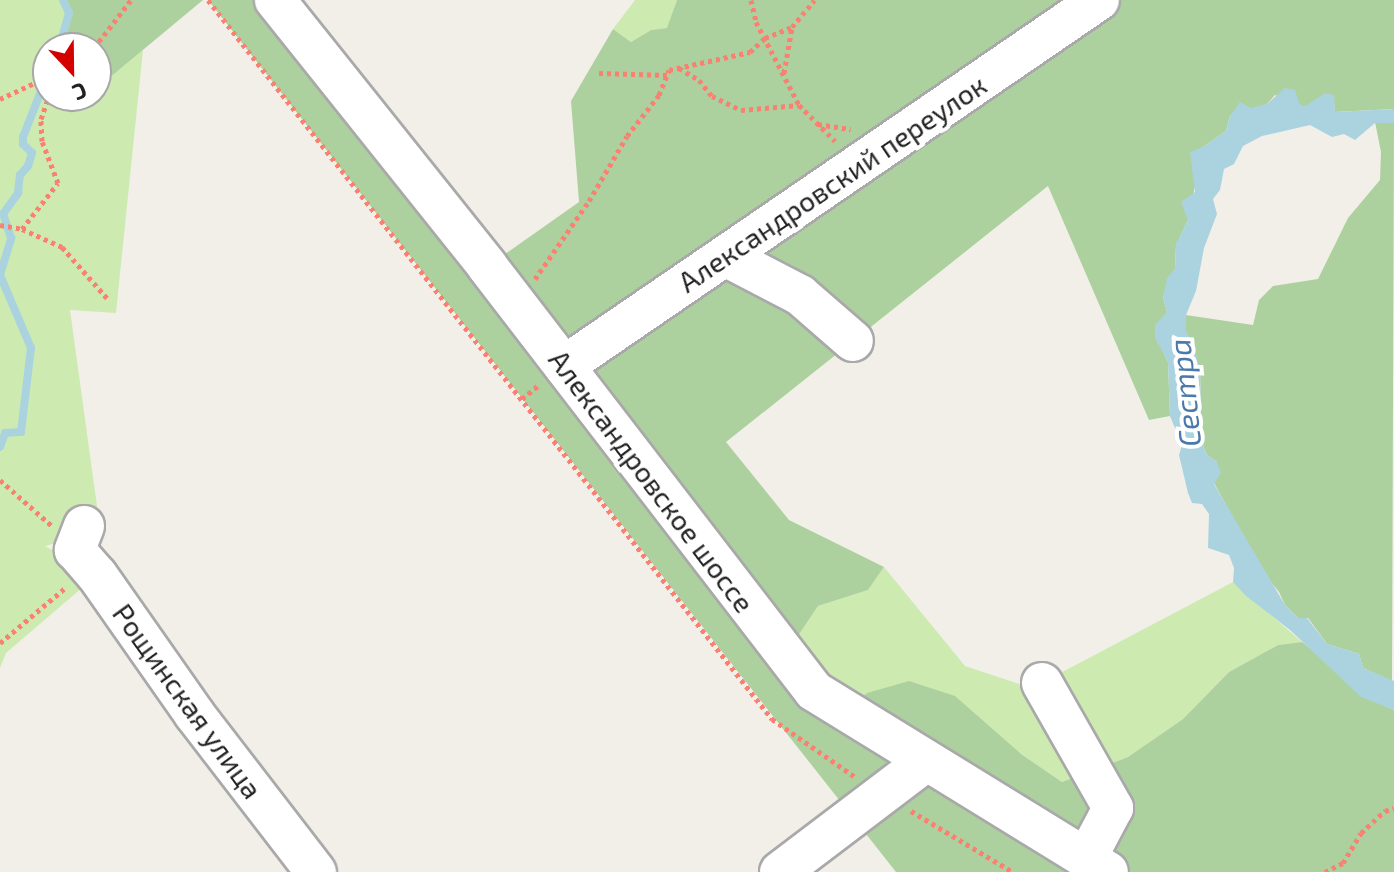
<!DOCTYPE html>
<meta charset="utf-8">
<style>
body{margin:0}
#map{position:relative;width:1394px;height:872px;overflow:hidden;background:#f2efe9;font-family:"Exo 2",sans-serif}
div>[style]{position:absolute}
.grass>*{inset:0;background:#cdebb0}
.forest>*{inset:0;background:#add19e}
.water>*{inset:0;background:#aad3df}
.stream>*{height:8px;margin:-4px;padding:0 4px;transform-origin:4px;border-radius:4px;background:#aad3df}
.path>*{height:5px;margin-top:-2.5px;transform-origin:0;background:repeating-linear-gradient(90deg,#fa8072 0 4px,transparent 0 8px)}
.roads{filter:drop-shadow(2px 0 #a9a9a9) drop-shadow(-2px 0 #a9a9a9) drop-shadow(0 2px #a9a9a9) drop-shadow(0 -2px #a9a9a9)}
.minor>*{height:40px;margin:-20px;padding:0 20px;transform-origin:20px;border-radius:20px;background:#fff}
span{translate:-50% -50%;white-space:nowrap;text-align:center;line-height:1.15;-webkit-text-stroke:8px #fff;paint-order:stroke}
.street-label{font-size:28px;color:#222}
.water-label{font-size:30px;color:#4a7aab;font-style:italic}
.north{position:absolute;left:32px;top:32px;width:80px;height:80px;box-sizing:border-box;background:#fff;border:2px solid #a7a7a7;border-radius:50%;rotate:158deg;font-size:22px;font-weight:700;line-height:32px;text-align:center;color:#222}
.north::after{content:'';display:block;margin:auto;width:28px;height:36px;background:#d40000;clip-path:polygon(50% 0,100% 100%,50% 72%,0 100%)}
</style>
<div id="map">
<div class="grass">
<i style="clip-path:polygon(0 0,63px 0,68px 13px,59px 48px,48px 48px,48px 79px,40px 96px,96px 96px,96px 89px,143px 50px,116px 313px,70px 310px,97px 506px,84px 526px,61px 542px,45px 546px,97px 575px,6px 653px,0 668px)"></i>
<i style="clip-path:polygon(635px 0,677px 0,668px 28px,651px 30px,631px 42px,613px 29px)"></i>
<i style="clip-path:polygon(884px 567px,965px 666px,1032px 688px,1233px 582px,1302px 642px,1278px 645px,1229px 672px,1183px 719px,1128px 757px,1062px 782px,1021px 754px,845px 711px,796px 639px,818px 606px,868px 590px)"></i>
</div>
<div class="forest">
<i style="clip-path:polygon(63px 0,203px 0,96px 89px,96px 48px,59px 48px,68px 13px)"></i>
<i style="clip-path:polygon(208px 0,275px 0,488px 266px,579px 202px,571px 101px,613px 29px,631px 42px,651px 30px,667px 28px,677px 0,1089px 0,579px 373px,1107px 0,1394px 0,1394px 109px,1335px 112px,1333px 95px,1304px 107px,1275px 95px,1267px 104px,1230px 116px,1226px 131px,1203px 147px,1188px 220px,1176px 245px,1175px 269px,1163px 297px,1167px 312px,1163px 352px,1168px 362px,1170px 416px,1149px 420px,1048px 186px,726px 442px,789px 520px,884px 567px,868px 590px,818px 606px,796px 639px,845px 710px,867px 693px,909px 681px,955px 696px,1021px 754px,1062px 782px,1128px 757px,1183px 719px,1229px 672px,1278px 645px,1302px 642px,1379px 703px,1394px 710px,1394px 872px,896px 872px)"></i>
<i style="clip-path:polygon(1375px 122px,1394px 123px,1392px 681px,1363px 668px,1359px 654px,1327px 644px,1308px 618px,1298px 618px,1285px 605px,1279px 592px,1263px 572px,1214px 483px,1217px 462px,1207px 455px,1196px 428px,1201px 415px,1200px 369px,1186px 331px,1186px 315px,1253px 325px,1259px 300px,1273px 286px,1318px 279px,1348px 218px,1380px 180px,1381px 152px)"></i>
</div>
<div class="water">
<i style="clip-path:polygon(1285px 88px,1295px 90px,1299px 103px,1304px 107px,1325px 93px,1334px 95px,1335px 112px,1394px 109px,1394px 123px,1375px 123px,1355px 140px,1344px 134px,1332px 137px,1310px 125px,1262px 136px,1243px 146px,1234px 164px,1224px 169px,1220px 190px,1213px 199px,1217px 214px,1204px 248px,1196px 291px,1186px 315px,1186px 331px,1193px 344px,1200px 369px,1201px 415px,1196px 428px,1207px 455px,1217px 462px,1221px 473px,1214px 484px,1285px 605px,1298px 618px,1307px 618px,1327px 644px,1359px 654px,1363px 668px,1394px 681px,1394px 710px,1361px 697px,1290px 630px,1246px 596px,1233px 582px,1234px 568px,1229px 555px,1208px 548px,1209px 514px,1202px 504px,1192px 503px,1188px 493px,1179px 455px,1182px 445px,1170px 416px,1168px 362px,1155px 338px,1155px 325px,1167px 312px,1163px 297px,1167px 278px,1175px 269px,1176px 244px,1188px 220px,1181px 202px,1195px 192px,1190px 152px,1203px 147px,1226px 131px,1230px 116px,1240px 102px,1251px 108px,1267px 104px)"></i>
</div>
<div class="stream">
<i style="left:59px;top:48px;width:36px;rotate:-74deg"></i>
<i style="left:69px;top:13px;width:14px;rotate:-115deg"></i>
<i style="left:0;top:447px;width:15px;rotate:-70deg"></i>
<i style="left:5px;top:433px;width:16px;rotate:-4deg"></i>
<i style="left:21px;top:432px;width:85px;rotate:-83.2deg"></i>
<i style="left:31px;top:348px;width:79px;rotate:-113deg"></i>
<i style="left:0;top:275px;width:39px;rotate:-73deg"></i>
<i style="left:11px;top:238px;width:25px;rotate:-108deg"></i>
<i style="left:3px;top:214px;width:26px;rotate:-54deg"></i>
<i style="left:18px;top:193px;width:18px;rotate:-84deg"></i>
<i style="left:20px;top:175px;width:12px;rotate:-48deg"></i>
<i style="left:28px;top:166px;width:14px;rotate:-73deg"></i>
<i style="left:32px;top:153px;width:13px;rotate:-135deg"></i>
<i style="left:23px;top:144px;width:7px;rotate:-90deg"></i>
<i style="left:23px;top:137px;width:49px;rotate:-68.6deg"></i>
</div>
<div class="path">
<i style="left:208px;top:0;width:914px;rotate:51.89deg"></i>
<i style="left:772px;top:719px;width:101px;rotate:34.9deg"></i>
<i style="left:751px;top:0;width:23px;rotate:77deg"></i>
<i style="left:756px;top:22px;width:93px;rotate:62.6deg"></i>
<i style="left:799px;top:105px;width:51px;rotate:45deg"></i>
<i style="left:94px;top:48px;width:61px;rotate:-52.4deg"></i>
<i style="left:679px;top:68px;width:23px;rotate:31deg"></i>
<i style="left:699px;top:80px;width:21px;rotate:51deg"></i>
<i style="left:712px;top:96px;width:32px;rotate:26deg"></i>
<i style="left:741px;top:110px;width:58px;rotate:-4.9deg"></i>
<i style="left:599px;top:73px;width:68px;rotate:1.7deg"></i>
<i style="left:784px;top:73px;width:47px;rotate:-80.1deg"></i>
<i style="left:792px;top:27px;width:35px;rotate:-50deg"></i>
<i style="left:0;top:99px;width:38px;rotate:-25deg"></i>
<i style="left:34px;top:83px;width:14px;rotate:-4deg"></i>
<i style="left:818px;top:124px;width:33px;rotate:9deg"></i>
<i style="left:0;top:225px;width:22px;rotate:10deg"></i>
<i style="left:22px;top:229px;width:44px;rotate:24.2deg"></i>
<i style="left:62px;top:247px;width:68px;rotate:48.6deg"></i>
<i style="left:22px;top:229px;width:58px;rotate:-52deg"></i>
<i style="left:58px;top:183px;width:45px;rotate:-110.9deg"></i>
<i style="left:42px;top:141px;width:22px;rotate:-93deg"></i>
<i style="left:41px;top:119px;width:24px;rotate:-71deg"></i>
<i style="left:535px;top:279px;width:95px;rotate:-55.3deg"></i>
<i style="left:589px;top:201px;width:75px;rotate:-59.7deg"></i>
<i style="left:627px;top:136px;width:52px;rotate:-52deg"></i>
<i style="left:659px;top:95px;width:27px;rotate:-68deg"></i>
<i style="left:669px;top:70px;width:83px;rotate:-12.5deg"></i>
<i style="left:750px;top:52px;width:21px;rotate:-43deg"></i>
<i style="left:765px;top:38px;width:29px;rotate:-22deg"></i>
<i style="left:522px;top:399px;width:23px;rotate:-40deg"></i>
<i style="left:0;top:480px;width:69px;rotate:41.5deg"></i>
<i style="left:0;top:643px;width:85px;rotate:-40.2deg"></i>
<i style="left:911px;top:811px;width:119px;rotate:30.9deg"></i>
<i style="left:1325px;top:872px;width:20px;rotate:-27deg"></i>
<i style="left:1343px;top:863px;width:35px;rotate:-59deg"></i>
<i style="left:1361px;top:833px;width:33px;rotate:-43deg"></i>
<i style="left:1385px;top:811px;width:9px;rotate:-18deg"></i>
</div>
<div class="roads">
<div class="minor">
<i style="left:275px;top:0;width:340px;rotate:51.4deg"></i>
<i style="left:487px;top:266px;width:536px;rotate:52.42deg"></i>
<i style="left:814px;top:691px;width:345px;rotate:31.6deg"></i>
<i style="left:725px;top:256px;width:85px;rotate:27.5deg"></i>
<i style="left:800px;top:295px;width:70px;rotate:41deg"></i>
<i style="left:564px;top:366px;width:648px;rotate:-34.38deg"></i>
<i style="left:84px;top:526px;width:26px;rotate:111deg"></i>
<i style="left:75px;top:550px;width:33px;rotate:49deg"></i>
<i style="left:97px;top:575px;width:171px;rotate:55deg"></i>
<i style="left:195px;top:715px;width:198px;rotate:52.4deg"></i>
<i style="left:1042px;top:683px;width:144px;rotate:60.4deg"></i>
<i style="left:1113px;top:808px;width:58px;rotate:117.9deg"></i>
<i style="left:780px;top:872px;width:182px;rotate:-37.2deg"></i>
</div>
</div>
<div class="street-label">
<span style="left:832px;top:183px;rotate:-34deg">Александровский переулок</span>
<span style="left:652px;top:481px;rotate:53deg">Александровское шоссе</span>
<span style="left:188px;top:701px;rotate:54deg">Рощинская улица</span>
</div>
<div class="water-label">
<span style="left:1184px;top:393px;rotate:-96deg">Сестра</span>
</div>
<div class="north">С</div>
</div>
